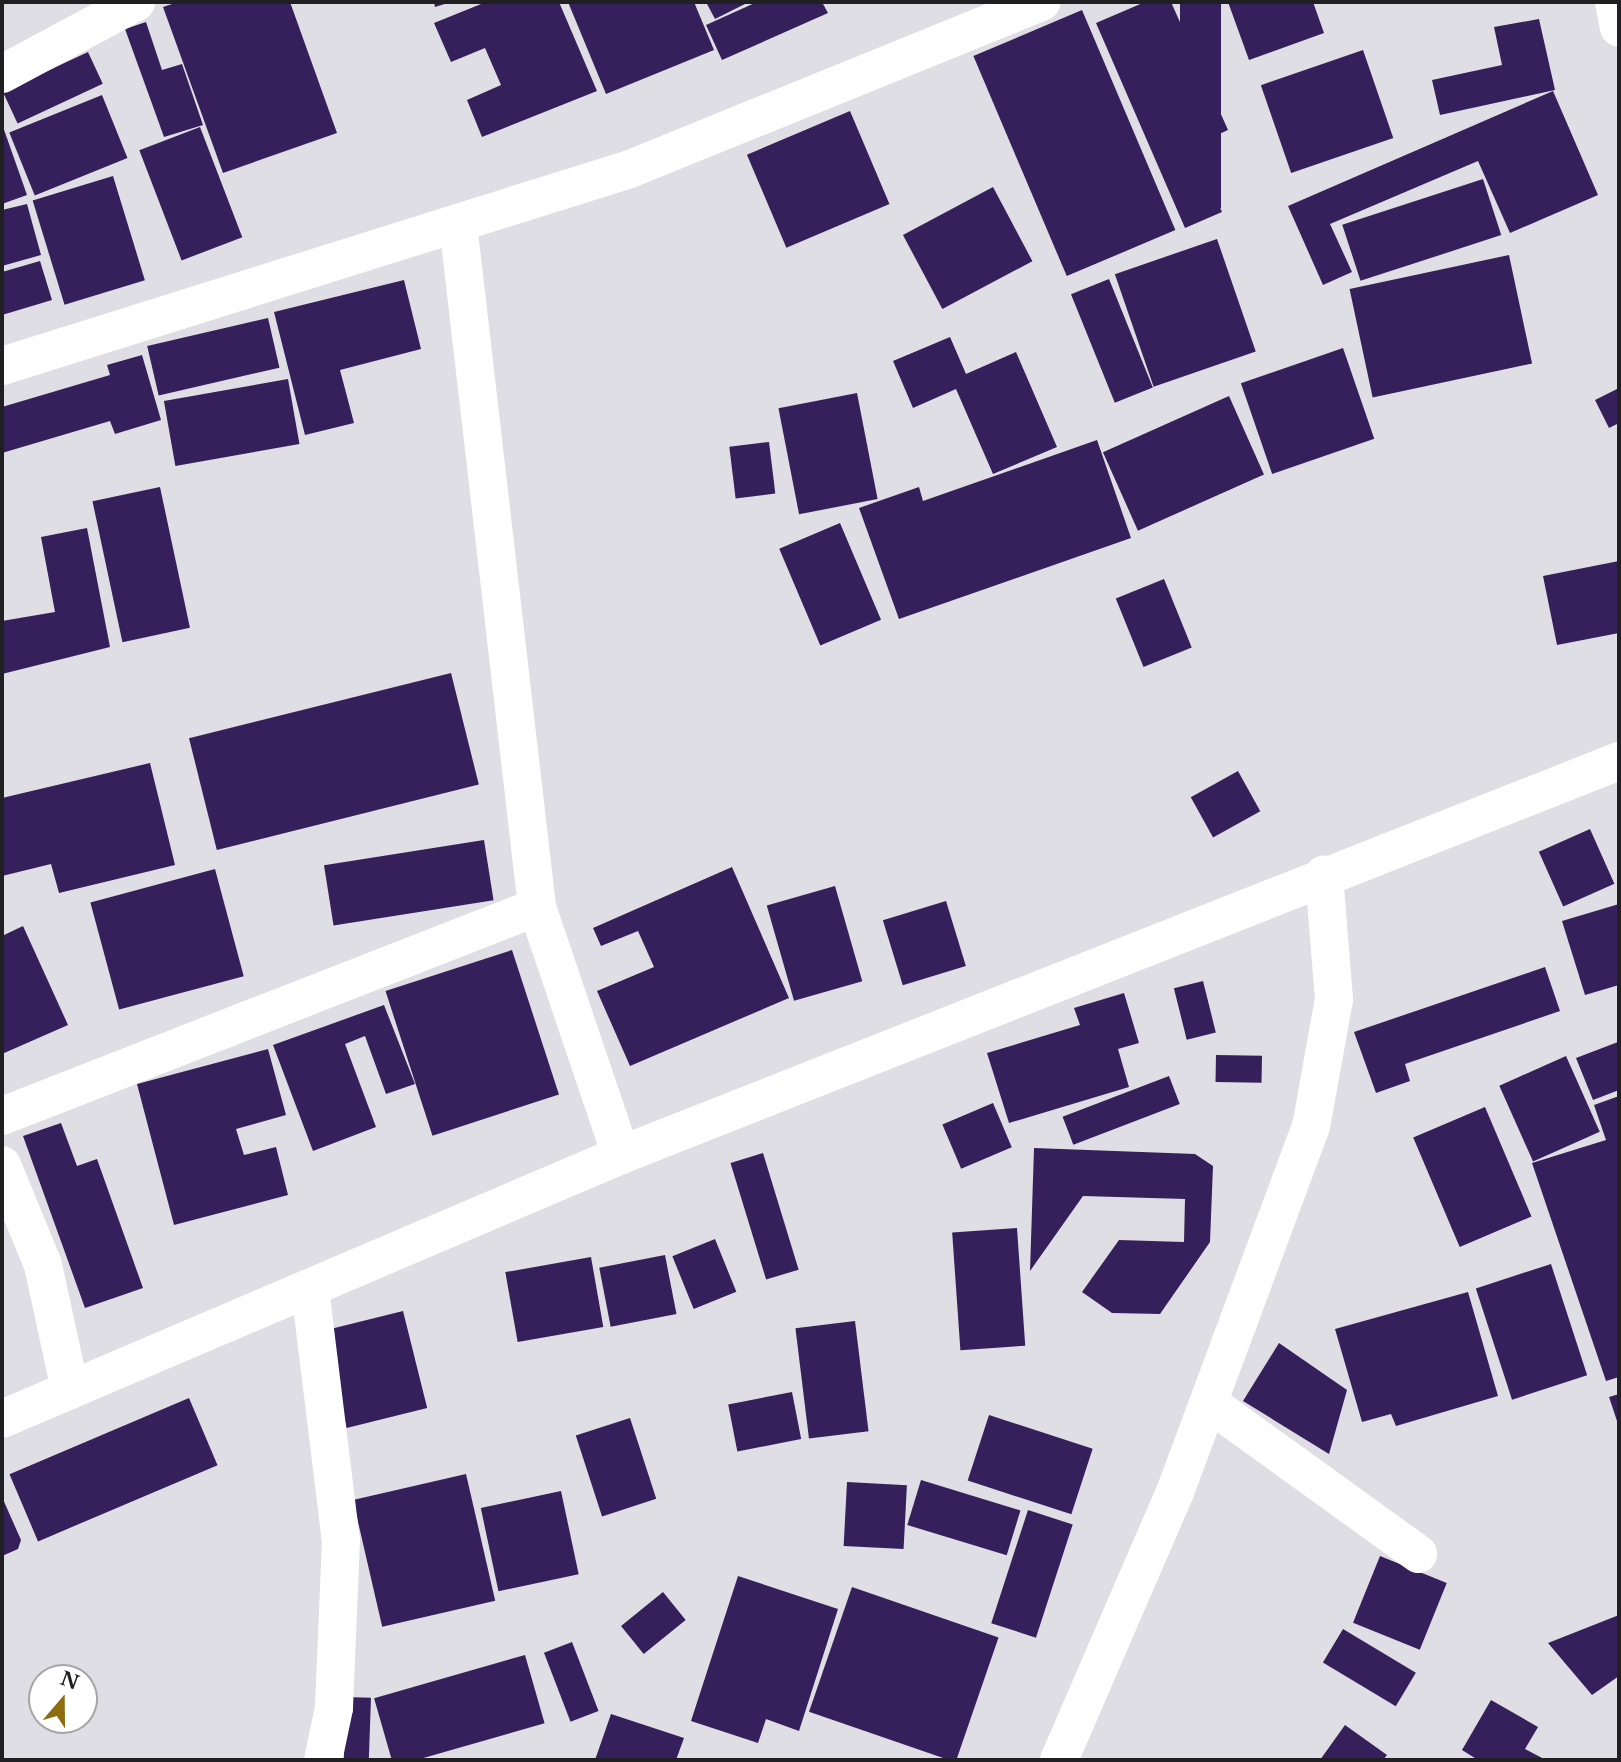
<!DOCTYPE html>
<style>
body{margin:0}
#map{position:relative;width:1621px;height:1762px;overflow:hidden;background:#dfdee4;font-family:"Libre Baskerville",serif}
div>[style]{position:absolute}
.building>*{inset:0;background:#35205b;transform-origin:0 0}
.minor>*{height:38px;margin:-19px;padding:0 19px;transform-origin:19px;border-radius:19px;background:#fff}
span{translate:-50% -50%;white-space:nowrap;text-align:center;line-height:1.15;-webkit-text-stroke:7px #fff;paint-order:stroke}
.frame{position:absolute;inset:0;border:4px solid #202022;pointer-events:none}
.north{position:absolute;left:28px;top:1664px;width:70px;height:70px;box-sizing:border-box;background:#fff;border:2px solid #a6a6a7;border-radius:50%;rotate:20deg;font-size:19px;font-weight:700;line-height:28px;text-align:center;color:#202022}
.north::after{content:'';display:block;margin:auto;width:24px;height:32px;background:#8e6d11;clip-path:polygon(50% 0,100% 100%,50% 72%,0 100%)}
</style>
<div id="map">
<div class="building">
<i style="clip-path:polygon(178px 2px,290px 2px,337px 133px,223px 173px,163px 7px)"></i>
<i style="clip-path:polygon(434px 2px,451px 2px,435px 7px)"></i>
<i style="clip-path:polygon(486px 2px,559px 2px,597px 91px,482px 137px,467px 100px,501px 85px,485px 48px,451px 62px,434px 23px)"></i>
<i style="clip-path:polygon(568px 2px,694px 2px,714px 50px,606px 94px)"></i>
<i style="clip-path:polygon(706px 2px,749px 2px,715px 19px)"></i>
<i style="clip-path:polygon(757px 2px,822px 2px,828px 13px,722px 60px,706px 25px)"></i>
<i style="clip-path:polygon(1145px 2px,1171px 2px,1228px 130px,1193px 146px,1222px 212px,1185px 228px,1096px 23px)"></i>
<i style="left:1180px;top:2px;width:41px;height:206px"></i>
<i style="clip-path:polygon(1228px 2px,1313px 2px,1324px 33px,1249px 60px)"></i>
<i style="left:1082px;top:10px;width:239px;height:118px;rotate:67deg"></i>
<i style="clip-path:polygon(1539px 19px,1555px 90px,1440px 115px,1432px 80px,1502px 65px,1494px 27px)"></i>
<i style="clip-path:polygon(146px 22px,162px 70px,182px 64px,203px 125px,164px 137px,125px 29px)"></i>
<i style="left:1363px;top:50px;width:93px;height:108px;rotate:71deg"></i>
<i style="left:88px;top:52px;width:35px;height:94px;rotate:65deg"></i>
<i style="clip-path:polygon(1553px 91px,1598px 195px,1510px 233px,1478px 161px,1330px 224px,1352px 272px,1323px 285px,1288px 206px)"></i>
<i style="left:102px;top:95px;width:68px;height:100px;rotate:68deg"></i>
<i style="left:850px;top:111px;width:101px;height:112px;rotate:67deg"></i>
<i style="clip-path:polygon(2px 124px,27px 195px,2px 204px)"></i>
<i style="left:200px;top:127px;width:118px;height:65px;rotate:69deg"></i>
<i style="left:113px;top:176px;width:109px;height:84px;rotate:73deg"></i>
<i style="left:1483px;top:179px;width:59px;height:148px;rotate:72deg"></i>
<i style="left:993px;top:187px;width:84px;height:102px;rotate:62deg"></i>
<i style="clip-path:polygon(27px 204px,41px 255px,2px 266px,2px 210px)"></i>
<i style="left:1217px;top:239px;width:119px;height:108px;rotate:71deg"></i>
<i style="left:1509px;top:255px;width:111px;height:163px;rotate:78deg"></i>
<i style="clip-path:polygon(40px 261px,52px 300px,2px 315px,2px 272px)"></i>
<i style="left:1109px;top:279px;width:117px;height:41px;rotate:68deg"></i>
<i style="clip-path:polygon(404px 280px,421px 349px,340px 370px,354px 423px,305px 435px,274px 312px)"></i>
<i style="left:268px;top:318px;width:51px;height:124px;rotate:77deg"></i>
<i style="clip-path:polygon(950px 337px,966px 374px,1016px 352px,1057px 447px,993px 474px,956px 389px,913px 408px,893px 361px)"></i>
<i style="left:1343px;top:348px;width:96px;height:108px;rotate:71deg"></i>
<i style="clip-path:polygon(142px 355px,161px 420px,115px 434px,110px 421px,2px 453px,2px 407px,110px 375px,107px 365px)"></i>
<i style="left:288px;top:379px;width:66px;height:126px;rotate:80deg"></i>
<i style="clip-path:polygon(1619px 388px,1619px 423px,1609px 428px,1595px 400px)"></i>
<i style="left:857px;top:393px;width:108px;height:80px;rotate:79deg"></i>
<i style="left:1229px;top:396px;width:86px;height:138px;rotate:66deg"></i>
<i style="clip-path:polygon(1097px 440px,1131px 538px,899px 619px,859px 508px,919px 487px,923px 501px)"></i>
<i style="left:769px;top:442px;width:52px;height:40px;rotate:83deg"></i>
<i style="left:160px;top:487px;width:144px;height:69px;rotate:78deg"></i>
<i style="left:840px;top:523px;width:105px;height:66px;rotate:67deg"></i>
<i style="clip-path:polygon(87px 528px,110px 647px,2px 674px,2px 621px,55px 612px,41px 537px)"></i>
<i style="clip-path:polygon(1619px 561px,1619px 633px,1557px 645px,1543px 576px)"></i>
<i style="left:1164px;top:579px;width:74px;height:52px;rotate:68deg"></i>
<i style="left:451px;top:673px;width:115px;height:270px;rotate:76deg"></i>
<i style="clip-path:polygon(150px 763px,175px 865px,59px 893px,51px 864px,2px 876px,2px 798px)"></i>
<i style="left:1238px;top:771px;width:46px;height:54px;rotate:61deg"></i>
<i style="left:1590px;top:829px;width:60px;height:56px;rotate:66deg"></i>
<i style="left:484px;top:840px;width:61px;height:162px;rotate:81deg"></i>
<i style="clip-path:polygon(732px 867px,789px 998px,630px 1066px,597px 991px,654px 967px,638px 931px,601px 946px,593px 928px)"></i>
<i style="left:215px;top:869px;width:111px;height:129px;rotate:75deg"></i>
<i style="left:835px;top:886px;width:99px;height:71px;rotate:74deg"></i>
<i style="left:946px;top:901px;width:68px;height:66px;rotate:73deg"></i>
<i style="clip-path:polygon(1619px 904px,1619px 985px,1585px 995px,1562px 921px)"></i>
<i style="clip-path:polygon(23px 926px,68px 1025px,2px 1054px,2px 936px)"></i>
<i style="left:512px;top:950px;width:152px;height:133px;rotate:72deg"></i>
<i style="clip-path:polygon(1545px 967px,1560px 1011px,1405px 1064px,1410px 1081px,1376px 1093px,1354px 1032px)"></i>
<i style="left:1203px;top:981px;width:53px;height:30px;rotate:76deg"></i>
<i style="clip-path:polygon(1124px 993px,1139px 1043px,1118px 1049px,1129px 1087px,1009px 1123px,987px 1053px,1080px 1025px,1074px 1008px)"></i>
<i style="clip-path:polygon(384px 1005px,415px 1084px,386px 1094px,365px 1036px,345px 1044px,376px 1127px,313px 1151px,273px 1045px)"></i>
<i style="clip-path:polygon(1618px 1042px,1619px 1090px,1593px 1100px,1576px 1058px)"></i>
<i style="clip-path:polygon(268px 1049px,286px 1115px,236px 1129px,244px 1155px,276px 1147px,288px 1195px,174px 1225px,137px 1084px)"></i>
<i style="left:1216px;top:1055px;width:46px;height:27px;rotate:1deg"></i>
<i style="left:1566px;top:1056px;width:83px;height:73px;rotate:66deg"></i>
<i style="left:1169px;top:1076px;width:30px;height:114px;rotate:69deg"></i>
<i style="clip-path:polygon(1619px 1096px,1619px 1377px,1606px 1381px,1532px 1163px,1606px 1140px,1594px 1105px)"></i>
<i style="left:993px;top:1103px;width:48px;height:55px;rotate:67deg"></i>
<i style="left:1485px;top:1107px;width:119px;height:78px;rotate:67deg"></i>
<i style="clip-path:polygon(61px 1123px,77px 1166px,97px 1159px,143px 1288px,85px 1308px,23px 1136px)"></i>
<i style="clip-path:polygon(1034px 1148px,1195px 1154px,1213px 1166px,1210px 1242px,1160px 1314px,1112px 1313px,1082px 1292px,1119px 1240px,1184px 1242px,1185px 1199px,1083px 1196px,1030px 1271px)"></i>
<i style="left:763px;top:1153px;width:122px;height:34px;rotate:73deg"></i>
<i style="left:1017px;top:1228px;width:118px;height:65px;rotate:86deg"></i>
<i style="left:715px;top:1239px;width:57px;height:46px;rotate:68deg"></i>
<i style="left:665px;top:1255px;width:60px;height:67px;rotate:79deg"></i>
<i style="left:591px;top:1257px;width:71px;height:87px;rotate:80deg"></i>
<i style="left:1551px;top:1264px;width:117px;height:79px;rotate:72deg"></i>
<i style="clip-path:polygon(1468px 1292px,1498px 1396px,1396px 1426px,1391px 1414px,1362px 1422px,1335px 1329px)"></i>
<i style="left:403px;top:1311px;width:100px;height:83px;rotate:76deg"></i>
<i style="left:855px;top:1321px;width:111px;height:60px;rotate:83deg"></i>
<i style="clip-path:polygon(1279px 1343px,1347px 1390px,1329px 1454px,1243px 1401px)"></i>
<i style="left:792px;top:1392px;width:48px;height:65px;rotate:79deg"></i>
<i style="clip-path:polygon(1619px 1394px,1619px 1427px,1609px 1397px)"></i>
<i style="left:189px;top:1398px;width:73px;height:195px;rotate:67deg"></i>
<i style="left:989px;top:1415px;width:109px;height:69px;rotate:18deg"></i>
<i style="left:630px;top:1418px;width:85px;height:57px;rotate:72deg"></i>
<i style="left:466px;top:1474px;width:130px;height:116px;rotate:77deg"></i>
<i style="left:921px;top:1480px;width:104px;height:47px;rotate:17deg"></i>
<i style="left:847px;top:1482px;width:60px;height:64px;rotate:3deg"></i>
<i style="left:561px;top:1491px;width:85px;height:82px;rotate:78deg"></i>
<i style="clip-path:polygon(2px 1497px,21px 1540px,18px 1549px,2px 1556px)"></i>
<i style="left:1028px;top:1510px;width:47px;height:119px;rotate:18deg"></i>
<i style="left:1380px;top:1556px;width:72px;height:72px;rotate:22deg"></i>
<i style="clip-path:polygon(738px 1576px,838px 1609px,799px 1731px,766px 1719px,758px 1743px,691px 1721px)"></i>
<i style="left:852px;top:1587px;width:155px;height:132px;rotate:19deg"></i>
<i style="left:663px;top:1592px;width:36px;height:54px;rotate:51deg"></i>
<i style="clip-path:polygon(1619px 1615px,1619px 1676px,1592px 1695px,1548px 1643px)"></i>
<i style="left:1343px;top:1629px;width:85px;height:39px;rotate:31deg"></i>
<i style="left:572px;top:1642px;width:74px;height:30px;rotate:69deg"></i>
<i style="left:525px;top:1655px;width:71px;height:157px;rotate:74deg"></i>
<i style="left:346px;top:1697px;width:25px;height:63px;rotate:2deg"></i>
<i style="clip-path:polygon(1491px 1700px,1538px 1727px,1525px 1749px,1546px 1760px,1478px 1760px,1462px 1750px)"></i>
<i style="clip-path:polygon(611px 1714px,684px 1738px,676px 1760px,595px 1760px)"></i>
<i style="clip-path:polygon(1345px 1725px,1387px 1755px,1383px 1760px,1320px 1760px)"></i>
</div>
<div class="minor">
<i style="left:1614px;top:2px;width:26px;rotate:79deg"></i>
<i style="left:2px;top:74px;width:152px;rotate:-28.2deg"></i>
<i style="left:458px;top:224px;width:688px;rotate:83.4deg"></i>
<i style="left:537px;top:907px;width:262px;rotate:71.3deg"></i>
<i style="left:2px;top:366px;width:658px;rotate:-17.42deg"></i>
<i style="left:630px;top:169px;width:444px;rotate:-22.1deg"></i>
<i style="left:2px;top:1116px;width:574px;rotate:-21.34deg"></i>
<i style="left:2px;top:1165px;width:108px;rotate:67.7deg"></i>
<i style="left:43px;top:1265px;width:128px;rotate:77.8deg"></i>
<i style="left:310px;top:1289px;width:253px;rotate:83deg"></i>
<i style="left:341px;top:1540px;width:168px;rotate:92.4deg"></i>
<i style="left:334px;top:1708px;width:53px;rotate:101.9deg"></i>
<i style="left:1209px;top:1403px;width:258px;rotate:35.8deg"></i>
<i style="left:2px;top:1419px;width:673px;rotate:-23.1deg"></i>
<i style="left:621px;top:1155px;width:1073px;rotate:-21.54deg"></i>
<i style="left:1059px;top:1760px;width:292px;rotate:-66.6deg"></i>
<i style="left:1175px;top:1492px;width:390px;rotate:-69.6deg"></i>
<i style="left:1311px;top:1127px;width:130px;rotate:-79.8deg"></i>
<i style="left:1334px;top:999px;width:125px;rotate:-94.6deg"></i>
</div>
<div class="frame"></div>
<div class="north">N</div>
</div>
